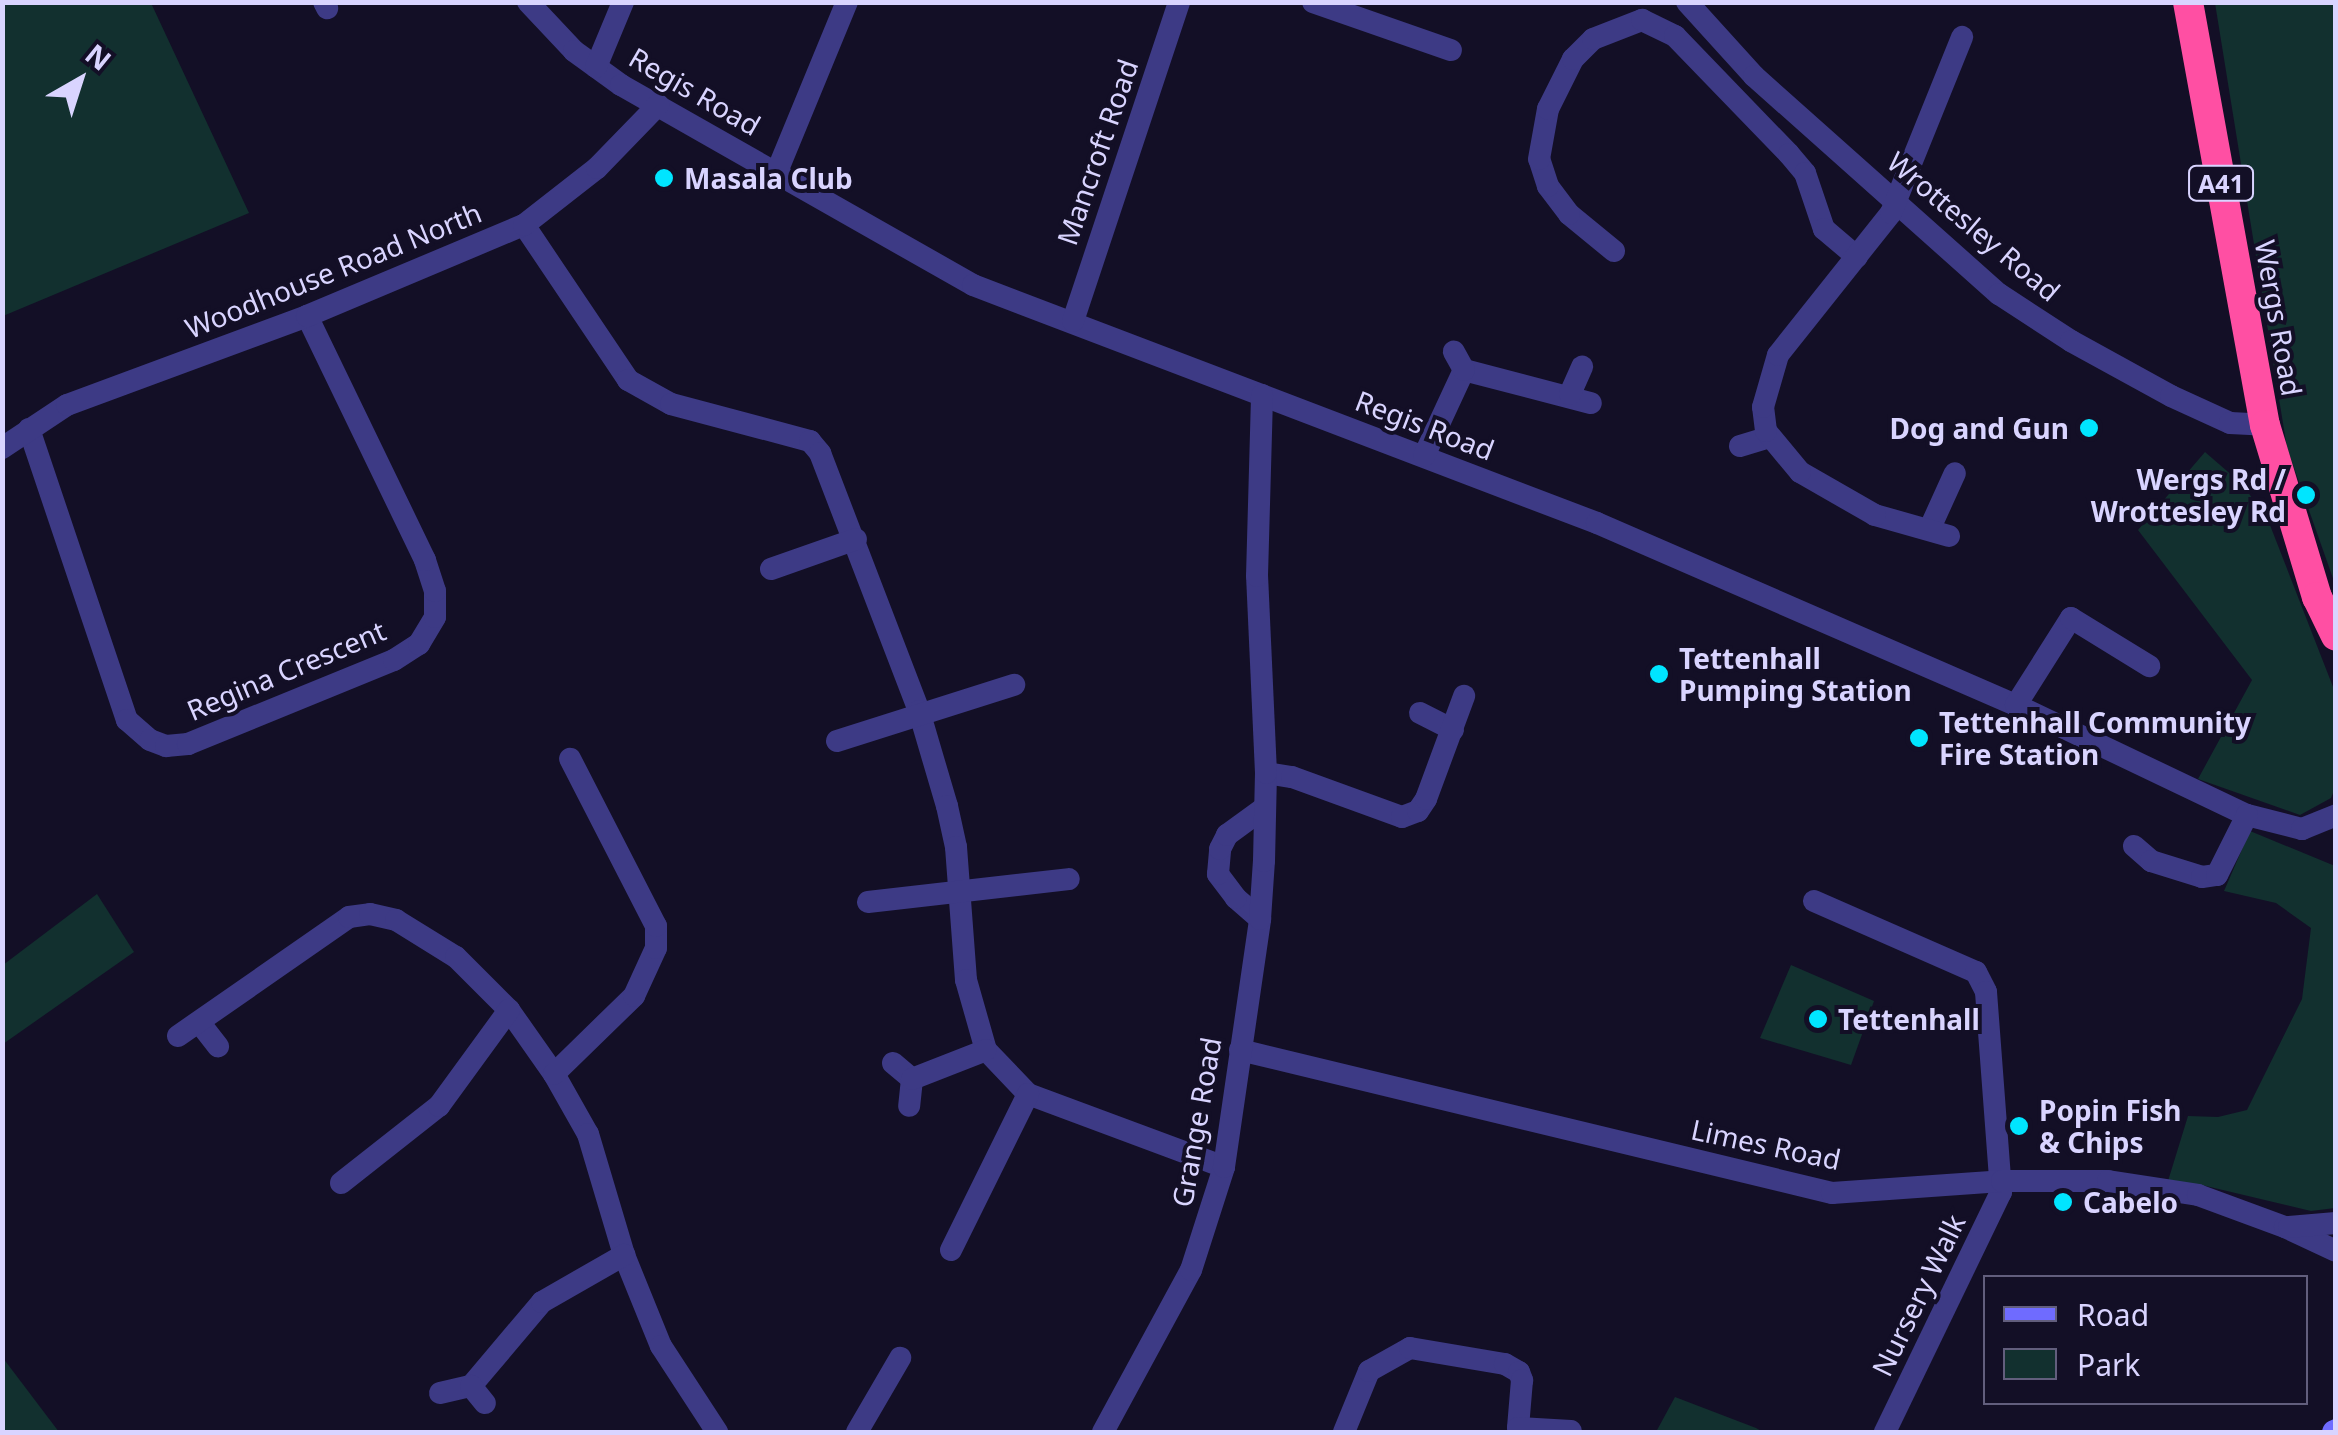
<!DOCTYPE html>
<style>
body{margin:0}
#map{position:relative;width:2338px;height:1435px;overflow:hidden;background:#130f26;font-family:"Noto Sans",sans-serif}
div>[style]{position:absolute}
.green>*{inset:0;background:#12302f}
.street>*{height:22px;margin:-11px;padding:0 11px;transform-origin:11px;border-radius:11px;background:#3d3a85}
.secondary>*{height:25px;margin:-12.5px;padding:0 12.5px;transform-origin:12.5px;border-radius:12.5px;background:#6f6bff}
.highway>*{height:30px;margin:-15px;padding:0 15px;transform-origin:15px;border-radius:15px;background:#ff4fa3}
.dots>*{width:28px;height:28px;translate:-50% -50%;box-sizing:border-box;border:5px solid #130f26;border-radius:50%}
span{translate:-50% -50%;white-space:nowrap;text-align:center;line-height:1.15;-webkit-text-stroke:8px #130f26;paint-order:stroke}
.shield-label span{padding:2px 8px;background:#130f26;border:2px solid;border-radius:8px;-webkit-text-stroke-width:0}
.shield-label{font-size:25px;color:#d9d4ff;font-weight:700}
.street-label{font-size:28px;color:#d9d4ff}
.poi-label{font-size:28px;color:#d9d4ff;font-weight:700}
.left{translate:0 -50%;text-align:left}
.right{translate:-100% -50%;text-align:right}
.frame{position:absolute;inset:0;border:5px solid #d9d4ff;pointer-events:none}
.legend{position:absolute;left:1983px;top:1275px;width:325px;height:130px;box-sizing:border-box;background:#130f26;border:2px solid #625e7d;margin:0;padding:12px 18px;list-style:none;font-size:30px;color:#d9d4ff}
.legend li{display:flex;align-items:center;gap:20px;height:50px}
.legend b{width:50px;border:2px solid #625e7d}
.north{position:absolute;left:30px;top:30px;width:100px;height:100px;-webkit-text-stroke:8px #130f26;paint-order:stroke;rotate:39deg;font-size:28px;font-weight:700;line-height:40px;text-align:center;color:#d9d4ff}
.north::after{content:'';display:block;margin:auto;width:35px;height:45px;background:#d9d4ff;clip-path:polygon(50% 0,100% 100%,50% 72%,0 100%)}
</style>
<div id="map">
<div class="green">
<i style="clip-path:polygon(2px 3px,151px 3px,249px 213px,3px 316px)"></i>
<i style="clip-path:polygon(2215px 3px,2335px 3px,2335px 584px,2287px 448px)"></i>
<i style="clip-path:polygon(2205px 452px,2242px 484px,2268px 520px,2335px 692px,2335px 788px,2331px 798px,2300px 815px,2198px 779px,2252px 680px,2138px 530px)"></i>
<i style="clip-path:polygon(2250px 831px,2335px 866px,2335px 1208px,2311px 1211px,2206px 1186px,2168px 1181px,2188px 1116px,2218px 1117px,2247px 1110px,2302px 999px,2311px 928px,2276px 903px,2224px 891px)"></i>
<i style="clip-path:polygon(97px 894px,134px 952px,3px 1044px,3px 965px)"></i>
<i style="clip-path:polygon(1791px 965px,1874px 1001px,1851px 1065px,1760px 1038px)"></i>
<i style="clip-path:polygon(3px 1358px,59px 1432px,3px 1432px)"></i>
<i style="clip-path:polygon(1675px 1397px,1756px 1428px,1763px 1432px,1656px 1432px)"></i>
</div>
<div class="street">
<i style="left:324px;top:2px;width:7px;rotate:63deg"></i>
<i style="left:528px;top:2px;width:67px;rotate:46.8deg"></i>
<i style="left:574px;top:51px;width:58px;rotate:35.9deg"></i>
<i style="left:621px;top:85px;width:405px;rotate:29.6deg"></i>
<i style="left:973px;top:285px;width:668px;rotate:20.88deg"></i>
<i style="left:1597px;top:523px;width:457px;rotate:23.5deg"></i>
<i style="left:2016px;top:705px;width:256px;rotate:25.5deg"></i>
<i style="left:2247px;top:815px;width:57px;rotate:14.3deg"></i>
<i style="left:2302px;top:829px;width:37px;rotate:-22deg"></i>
<i style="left:1313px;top:2px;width:146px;rotate:19.2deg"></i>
<i style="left:1687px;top:2px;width:100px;rotate:47.8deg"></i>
<i style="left:1754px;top:76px;width:328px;rotate:41.7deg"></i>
<i style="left:1999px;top:294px;width:86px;rotate:33.1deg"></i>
<i style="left:2071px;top:341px;width:114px;rotate:28.8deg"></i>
<i style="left:2171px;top:396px;width:65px;rotate:24.6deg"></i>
<i style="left:2230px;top:423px;width:35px;rotate:3deg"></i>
<i style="left:596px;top:67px;width:70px;rotate:-67.4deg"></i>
<i style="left:776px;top:174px;width:186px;rotate:-67.6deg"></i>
<i style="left:524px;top:225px;width:187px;rotate:56.1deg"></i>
<i style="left:628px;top:380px;width:49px;rotate:29.2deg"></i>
<i style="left:671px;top:404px;width:144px;rotate:14.9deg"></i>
<i style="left:810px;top:441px;width:16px;rotate:50deg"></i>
<i style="left:820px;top:453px;width:276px;rotate:69deg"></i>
<i style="left:919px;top:711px;width:99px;rotate:73.6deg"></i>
<i style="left:947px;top:806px;width:42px;rotate:77.6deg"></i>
<i style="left:956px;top:847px;width:133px;rotate:85.7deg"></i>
<i style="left:966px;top:980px;width:73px;rotate:74.1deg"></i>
<i style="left:986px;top:1050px;width:61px;rotate:46.3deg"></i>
<i style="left:1028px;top:1094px;width:209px;rotate:20.4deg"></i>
<i style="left:1614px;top:251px;width:58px;rotate:-140.6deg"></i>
<i style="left:1569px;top:214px;width:35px;rotate:-127deg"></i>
<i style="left:1548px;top:186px;width:28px;rotate:-108deg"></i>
<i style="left:1539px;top:159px;width:51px;rotate:-79.8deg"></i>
<i style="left:1548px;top:109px;width:56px;rotate:-63.4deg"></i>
<i style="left:1573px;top:59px;width:28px;rotate:-45deg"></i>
<i style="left:1593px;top:39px;width:53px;rotate:-21.2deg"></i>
<i style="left:1642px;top:20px;width:37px;rotate:26deg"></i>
<i style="left:1675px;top:36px;width:164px;rotate:46deg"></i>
<i style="left:1789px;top:154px;width:25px;rotate:50deg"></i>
<i style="left:1805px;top:173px;width:59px;rotate:71.3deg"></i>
<i style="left:1824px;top:229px;width:43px;rotate:40.3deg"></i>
<i style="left:1073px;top:321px;width:336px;rotate:-71.6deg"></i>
<i style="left:1464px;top:370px;width:131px;rotate:14.6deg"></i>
<i style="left:1570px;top:394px;width:30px;rotate:-66deg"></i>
<i style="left:29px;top:429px;width:307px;rotate:71.4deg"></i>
<i style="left:127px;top:720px;width:30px;rotate:41deg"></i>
<i style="left:150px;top:740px;width:17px;rotate:21deg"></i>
<i style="left:166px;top:746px;width:22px;rotate:-5deg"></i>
<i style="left:188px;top:744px;width:222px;rotate:-22.2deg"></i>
<i style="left:394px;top:660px;width:30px;rotate:-33deg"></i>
<i style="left:419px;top:644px;width:31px;rotate:-59deg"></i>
<i style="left:435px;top:617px;width:26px;rotate:-90deg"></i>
<i style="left:435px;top:591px;width:33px;rotate:-108deg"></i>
<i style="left:425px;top:560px;width:271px;rotate:-115.8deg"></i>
<i style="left:1740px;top:446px;width:31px;rotate:-17deg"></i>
<i style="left:2px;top:448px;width:78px;rotate:-33.5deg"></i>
<i style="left:67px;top:405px;width:256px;rotate:-20.3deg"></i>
<i style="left:307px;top:316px;width:235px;rotate:-22.8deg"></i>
<i style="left:524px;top:225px;width:93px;rotate:-38deg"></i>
<i style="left:597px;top:168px;width:88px;rotate:-45.9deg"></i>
<i style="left:1424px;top:456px;width:95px;rotate:-65.1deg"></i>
<i style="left:1464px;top:370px;width:21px;rotate:-119deg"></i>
<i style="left:1930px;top:528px;width:60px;rotate:-65.6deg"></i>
<i style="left:1949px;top:536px;width:77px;rotate:-164.2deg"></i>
<i style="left:1875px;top:515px;width:86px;rotate:-150.2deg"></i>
<i style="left:1800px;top:472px;width:53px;rotate:-129.7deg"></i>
<i style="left:1766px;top:431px;width:24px;rotate:-97deg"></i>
<i style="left:1763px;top:407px;width:54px;rotate:-73.9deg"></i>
<i style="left:1778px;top:355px;width:181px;rotate:-51.5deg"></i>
<i style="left:1891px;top:213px;width:190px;rotate:-68deg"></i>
<i style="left:771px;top:569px;width:90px;rotate:-19.4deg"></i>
<i style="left:2016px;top:705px;width:103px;rotate:-57.7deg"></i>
<i style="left:2071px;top:618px;width:92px;rotate:31.6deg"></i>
<i style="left:1420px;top:713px;width:37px;rotate:27deg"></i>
<i style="left:837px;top:741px;width:186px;rotate:-17.6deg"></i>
<i style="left:1266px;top:773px;width:26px;rotate:9deg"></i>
<i style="left:1292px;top:777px;width:117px;rotate:20deg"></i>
<i style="left:1402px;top:817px;width:17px;rotate:-21deg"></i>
<i style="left:1418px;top:811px;width:14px;rotate:-56deg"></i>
<i style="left:1426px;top:799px;width:110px;rotate:-69.7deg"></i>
<i style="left:2134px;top:846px;width:23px;rotate:41deg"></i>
<i style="left:2151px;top:861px;width:53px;rotate:17.4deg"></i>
<i style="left:2202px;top:877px;width:15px;rotate:-8deg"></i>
<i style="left:2217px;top:875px;width:67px;rotate:-63.4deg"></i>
<i style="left:1814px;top:901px;width:177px;rotate:23.7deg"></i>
<i style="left:1976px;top:972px;width:22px;rotate:63deg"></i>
<i style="left:1986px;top:992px;width:201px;rotate:85.7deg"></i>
<i style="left:2001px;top:1192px;width:267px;rotate:115.8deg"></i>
<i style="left:868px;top:902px;width:202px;rotate:-6.5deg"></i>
<i style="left:1260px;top:919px;width:32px;rotate:-139deg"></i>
<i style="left:1236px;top:898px;width:30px;rotate:-127deg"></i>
<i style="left:1218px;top:874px;width:25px;rotate:-85deg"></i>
<i style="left:1220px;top:849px;width:16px;rotate:-63deg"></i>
<i style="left:1227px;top:835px;width:46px;rotate:-36.1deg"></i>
<i style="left:199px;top:1022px;width:31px;rotate:52deg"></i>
<i style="left:178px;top:1036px;width:208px;rotate:-34.8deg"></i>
<i style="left:349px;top:917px;width:21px;rotate:-8deg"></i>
<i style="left:370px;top:914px;width:27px;rotate:13deg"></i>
<i style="left:396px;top:920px;width:70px;rotate:31.7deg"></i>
<i style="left:456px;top:957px;width:75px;rotate:45deg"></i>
<i style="left:509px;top:1010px;width:78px;rotate:54.9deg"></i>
<i style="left:554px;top:1074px;width:69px;rotate:60.5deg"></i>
<i style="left:588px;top:1134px;width:126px;rotate:73.4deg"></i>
<i style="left:624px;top:1255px;width:98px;rotate:67.9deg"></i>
<i style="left:661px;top:1346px;width:103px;rotate:56.9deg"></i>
<i style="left:1240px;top:1050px;width:609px;rotate:13.58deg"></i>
<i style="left:1832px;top:1193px;width:170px;rotate:-4deg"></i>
<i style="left:2002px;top:1181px;width:106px"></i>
<i style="left:2108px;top:1181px;width:91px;rotate:8.8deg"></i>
<i style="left:2198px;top:1195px;width:93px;rotate:20.2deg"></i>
<i style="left:2285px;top:1227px;width:56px;rotate:25.2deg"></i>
<i style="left:893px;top:1063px;width:25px;rotate:40deg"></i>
<i style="left:912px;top:1079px;width:27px;rotate:96deg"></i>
<i style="left:554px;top:1074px;width:112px;rotate:-44.3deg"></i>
<i style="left:634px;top:996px;width:53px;rotate:-65.4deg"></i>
<i style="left:656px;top:948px;width:22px;rotate:-90deg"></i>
<i style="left:656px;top:926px;width:188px;rotate:-117.2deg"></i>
<i style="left:912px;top:1079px;width:79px;rotate:-21.4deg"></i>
<i style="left:341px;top:1183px;width:125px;rotate:-38.2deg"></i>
<i style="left:439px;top:1106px;width:119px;rotate:-53.9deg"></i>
<i style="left:2289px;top:1227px;width:47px;rotate:-4.9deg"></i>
<i style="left:951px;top:1250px;width:174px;rotate:-63.7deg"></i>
<i style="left:471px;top:1386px;width:110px;rotate:-49.8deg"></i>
<i style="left:542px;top:1302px;width:95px;rotate:-29.8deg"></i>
<i style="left:440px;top:1393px;width:32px;rotate:-13deg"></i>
<i style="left:471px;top:1386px;width:22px;rotate:51deg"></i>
<i style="left:857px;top:1432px;width:86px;rotate:-59.8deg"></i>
<i style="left:1103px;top:1432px;width:184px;rotate:-61.5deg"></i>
<i style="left:1191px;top:1270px;width:108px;rotate:-72.2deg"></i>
<i style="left:1224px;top:1167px;width:251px;rotate:-81.7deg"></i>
<i style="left:1260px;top:919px;width:58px;rotate:-86.1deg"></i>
<i style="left:1264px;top:861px;width:88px;rotate:-88.7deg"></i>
<i style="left:1266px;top:773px;width:197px;rotate:-92.6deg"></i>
<i style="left:1257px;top:576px;width:181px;rotate:-88.4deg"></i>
<i style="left:1344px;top:1432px;width:66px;rotate:-67.7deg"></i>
<i style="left:1369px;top:1371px;width:47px;rotate:-29.3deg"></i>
<i style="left:1410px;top:1348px;width:96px;rotate:9.6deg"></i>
<i style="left:1505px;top:1364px;width:16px;rotate:30deg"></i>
<i style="left:1519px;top:1372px;width:9px;rotate:69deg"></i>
<i style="left:1522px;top:1380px;width:48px;rotate:94.8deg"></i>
<i style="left:1518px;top:1428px;width:53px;rotate:3.2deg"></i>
</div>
<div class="secondary">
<i style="left:2334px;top:1432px;width:2px;rotate:-27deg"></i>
</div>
<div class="highway">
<i style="left:2188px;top:2px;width:430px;rotate:79.7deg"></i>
<i style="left:2265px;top:425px;width:180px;rotate:73.2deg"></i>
<i style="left:2317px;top:597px;width:43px;rotate:64deg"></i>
</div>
<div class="dots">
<i style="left:664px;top:178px;background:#00e5ff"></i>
<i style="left:2089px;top:428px;background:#00e5ff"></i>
<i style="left:2306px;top:495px;background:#00e5ff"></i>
<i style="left:1659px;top:674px;background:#00e5ff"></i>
<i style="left:1919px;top:738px;background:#00e5ff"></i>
<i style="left:1818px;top:1019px;background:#00e5ff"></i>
<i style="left:2019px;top:1126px;background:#00e5ff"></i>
<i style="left:2063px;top:1202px;background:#00e5ff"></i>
</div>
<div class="shield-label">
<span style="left:2221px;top:183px">A41</span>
</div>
<div class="street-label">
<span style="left:695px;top:91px;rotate:30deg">Regis Road</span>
<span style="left:1097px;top:152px;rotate:-71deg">Mancroft Road</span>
<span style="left:1974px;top:226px;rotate:40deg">Wrottesley Road</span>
<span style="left:333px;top:270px;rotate:-22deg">Woodhouse Road North</span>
<span style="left:2279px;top:318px;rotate:80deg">Wergs Road</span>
<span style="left:1425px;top:425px;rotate:21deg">Regis Road</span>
<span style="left:286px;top:670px;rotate:-23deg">Regina Crescent</span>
<span style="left:1196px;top:1122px;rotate:-80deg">Grange Road</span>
<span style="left:1766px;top:1144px;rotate:12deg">Limes Road</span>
<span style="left:1918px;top:1295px;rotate:-64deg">Nursery Walk</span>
</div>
<div class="poi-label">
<span class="left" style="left:684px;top:178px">Masala Club</span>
<span class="right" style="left:2069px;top:428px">Dog and Gun</span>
<span class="right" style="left:2286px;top:495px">Wergs Rd /<br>Wrottesley Rd</span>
<span class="left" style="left:1679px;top:674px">Tettenhall<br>Pumping Station</span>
<span class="left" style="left:1939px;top:738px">Tettenhall Community<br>Fire Station</span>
<span class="left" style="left:1838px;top:1019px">Tettenhall</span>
<span class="left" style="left:2039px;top:1126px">Popin Fish<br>&amp; Chips</span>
<span class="left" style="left:2083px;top:1202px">Cabelo</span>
</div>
<div class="frame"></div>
<ul class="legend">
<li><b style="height:12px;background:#6f6bff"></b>Road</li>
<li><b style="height:28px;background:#12302f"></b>Park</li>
</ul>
<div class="north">N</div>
</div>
